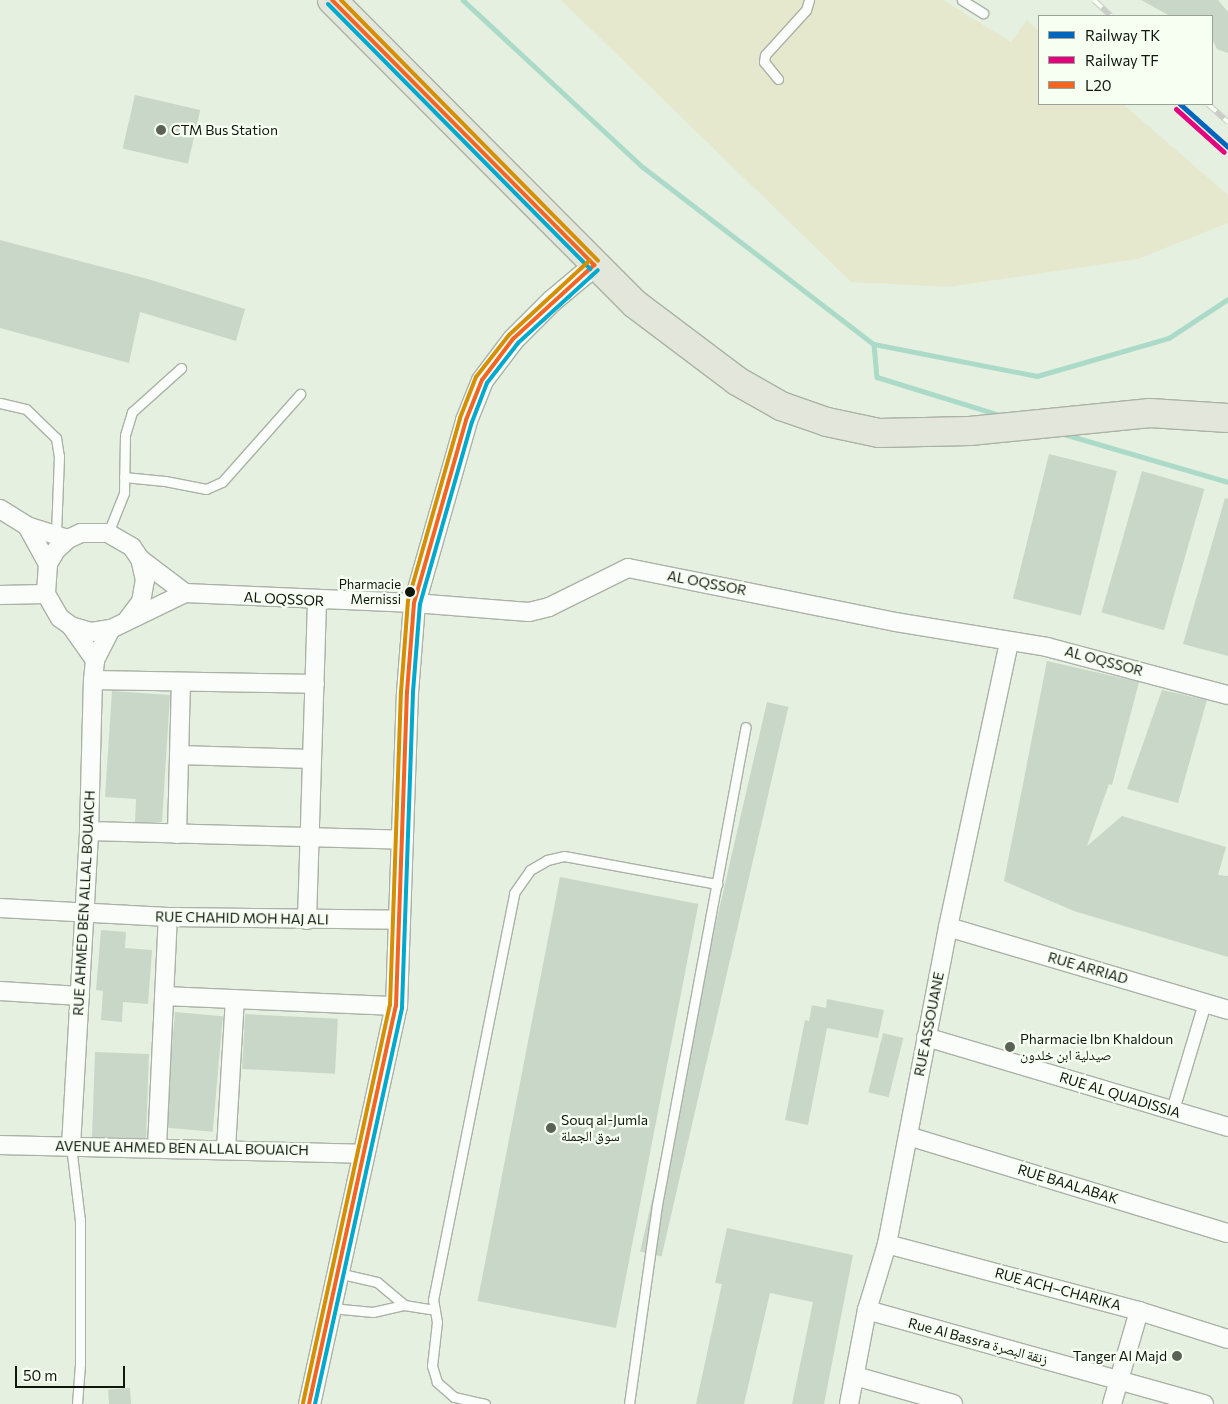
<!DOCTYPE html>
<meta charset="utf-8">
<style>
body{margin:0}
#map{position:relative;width:1228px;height:1404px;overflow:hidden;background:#e5f0e0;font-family:Commissioner,"Noto Naskh Arabic",sans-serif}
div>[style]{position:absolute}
.green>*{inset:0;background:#e6e8cd}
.stream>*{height:4.5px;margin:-2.25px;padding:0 2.25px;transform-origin:2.25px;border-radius:2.25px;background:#acdac8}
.building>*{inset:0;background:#c9d7c9;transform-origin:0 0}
.roads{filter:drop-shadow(1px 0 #aab2a6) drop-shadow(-1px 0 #aab2a6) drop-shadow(0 1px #aab2a6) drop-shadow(0 -1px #aab2a6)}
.service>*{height:9px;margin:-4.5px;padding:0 4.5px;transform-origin:4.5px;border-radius:4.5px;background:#fbfdfa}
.pedestrian>*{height:12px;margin:-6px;padding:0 6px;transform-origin:6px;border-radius:6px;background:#fbfdfa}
.minor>*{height:18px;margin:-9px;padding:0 9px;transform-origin:9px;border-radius:9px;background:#fbfdfa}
.tertiary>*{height:21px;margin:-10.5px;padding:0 10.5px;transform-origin:10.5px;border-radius:10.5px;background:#fbfdfa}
.primary>*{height:28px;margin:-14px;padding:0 14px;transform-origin:14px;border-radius:14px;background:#e3e7db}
.rail>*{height:5.5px;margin-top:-2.75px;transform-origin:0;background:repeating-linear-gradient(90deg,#f7fff3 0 11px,#c9ccc7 0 22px);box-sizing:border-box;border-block:1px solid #c9ccc7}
.bus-1>*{height:4px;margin:-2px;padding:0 2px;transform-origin:2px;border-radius:2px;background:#f26522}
.bus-2>*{height:4px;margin:-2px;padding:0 2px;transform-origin:2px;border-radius:2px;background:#00a9ce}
.bus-3>*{height:4px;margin:-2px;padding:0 2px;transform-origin:2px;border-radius:2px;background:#d49002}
.rail-1>*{height:5px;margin:-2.5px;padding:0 2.5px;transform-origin:2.5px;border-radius:2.5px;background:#0065bd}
.rail-2>*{height:5px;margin:-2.5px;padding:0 2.5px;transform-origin:2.5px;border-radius:2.5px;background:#e5007d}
.dots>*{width:14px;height:14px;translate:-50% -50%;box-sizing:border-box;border:2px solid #f7fff3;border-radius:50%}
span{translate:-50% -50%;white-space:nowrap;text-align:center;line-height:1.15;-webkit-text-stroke:4.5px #f7fff3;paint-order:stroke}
.bus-label{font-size:13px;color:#0f160c}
.right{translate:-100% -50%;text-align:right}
.poi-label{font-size:14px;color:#0f160c}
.left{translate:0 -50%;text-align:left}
.street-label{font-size:14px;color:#0f160c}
.legend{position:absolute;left:1038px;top:15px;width:175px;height:90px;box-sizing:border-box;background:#f7fff3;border:1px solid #9aa297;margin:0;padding:6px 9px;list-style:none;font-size:15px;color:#0f160c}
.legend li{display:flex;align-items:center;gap:10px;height:25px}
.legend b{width:25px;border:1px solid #9aa297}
.scale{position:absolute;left:15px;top:1366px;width:110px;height:22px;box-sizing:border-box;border:2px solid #0f160c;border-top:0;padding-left:6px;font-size:15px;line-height:18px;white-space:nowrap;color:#0f160c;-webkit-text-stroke:4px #f7fff3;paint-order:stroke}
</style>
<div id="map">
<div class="green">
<i style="clip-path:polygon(561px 0,943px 0,1011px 42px,1027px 20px,1039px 31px,1039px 104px,1123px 104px,1228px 195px,1228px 223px,1138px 259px,948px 287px,851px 282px)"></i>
</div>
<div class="stream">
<i style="left:463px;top:0;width:246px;rotate:42.9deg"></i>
<i style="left:643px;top:167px;width:291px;rotate:37.5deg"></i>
<i style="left:874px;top:344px;width:33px;rotate:85deg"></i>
<i style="left:877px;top:377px;width:132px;rotate:17.2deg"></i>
<i style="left:874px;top:344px;width:166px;rotate:11.1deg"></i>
<i style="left:1037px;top:376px;width:137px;rotate:-16.1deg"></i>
<i style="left:1169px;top:338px;width:71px;rotate:-33.5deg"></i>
<i style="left:1064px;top:434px;width:171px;rotate:16.3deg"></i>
</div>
<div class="building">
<i style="clip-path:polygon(1141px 0,1218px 0,1228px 12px,1228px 53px,1217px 49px,1212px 39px,1212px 16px,1170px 16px)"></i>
<i style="left:135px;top:95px;width:67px;height:55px;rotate:13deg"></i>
<i style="clip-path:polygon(0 240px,148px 279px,245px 309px,236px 341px,140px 312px,129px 363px,0 328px)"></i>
<i style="left:1049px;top:454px;width:70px;height:149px;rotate:14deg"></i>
<i style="left:1142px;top:471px;width:65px;height:147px;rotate:16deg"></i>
<i style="clip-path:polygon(1225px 498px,1228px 499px,1228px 656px,1183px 644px)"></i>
<i style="clip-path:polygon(1047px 661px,1139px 682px,1112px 785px,1109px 784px,1087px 846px,1122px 816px,1226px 847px,1218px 875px,1228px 876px,1228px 957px,1074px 911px,1004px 881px)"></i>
<i style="clip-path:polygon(1162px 690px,1207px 700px,1178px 803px,1127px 789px)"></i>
<i style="clip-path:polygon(112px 691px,170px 695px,162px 822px,135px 822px,136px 799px,105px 797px)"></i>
<i style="left:767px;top:702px;width:22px;height:564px;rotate:13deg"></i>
<i style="left:560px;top:877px;width:141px;height:432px;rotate:11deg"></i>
<i style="clip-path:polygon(101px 930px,126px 932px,125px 948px,152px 950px,148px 1004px,123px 1002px,122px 1022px,101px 1020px,103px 991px,96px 990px)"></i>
<i style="clip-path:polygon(827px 999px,884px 1010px,878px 1038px,827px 1028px,808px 1125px,785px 1120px,805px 1020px,809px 1021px,812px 1005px,826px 1008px)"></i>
<i style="left:175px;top:1012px;width:48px;height:116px;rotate:5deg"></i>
<i style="left:245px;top:1014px;width:93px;height:55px;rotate:3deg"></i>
<i style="left:883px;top:1033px;width:21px;height:61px;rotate:14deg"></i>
<i style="left:95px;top:1052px;width:54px;height:85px;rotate:2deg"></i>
<i style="clip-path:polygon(727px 1228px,853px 1255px,824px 1404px,792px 1404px,813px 1302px,770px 1293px,744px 1404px,696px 1404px,722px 1284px,715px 1283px)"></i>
<i style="left:130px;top:1388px;width:16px;height:22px;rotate:86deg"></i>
</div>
<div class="roads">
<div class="service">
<i style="left:962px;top:0;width:25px;rotate:32deg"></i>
<i style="left:778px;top:79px;width:22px;rotate:-129deg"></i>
<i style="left:764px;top:62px;width:7px;rotate:-82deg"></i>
<i style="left:765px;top:55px;width:61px;rotate:-47.7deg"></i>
<i style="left:806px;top:10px;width:10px;rotate:-73deg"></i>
<i style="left:0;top:403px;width:27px;rotate:13deg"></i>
<i style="left:26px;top:409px;width:42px;rotate:44deg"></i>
<i style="left:56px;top:438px;width:18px;rotate:81deg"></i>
<i style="left:59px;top:456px;width:77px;rotate:92.2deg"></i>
<i style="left:124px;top:477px;width:41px;rotate:5.6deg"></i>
<i style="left:165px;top:481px;width:42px;rotate:11deg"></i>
<i style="left:206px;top:489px;width:17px;rotate:-24deg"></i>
<i style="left:222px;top:482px;width:118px;rotate:-48.4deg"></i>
<i style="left:108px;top:533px;width:43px;rotate:-68.2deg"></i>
<i style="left:124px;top:493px;width:58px;rotate:-89deg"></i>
<i style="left:125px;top:435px;width:24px;rotate:-73deg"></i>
<i style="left:132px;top:412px;width:66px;rotate:-41.9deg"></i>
<i style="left:71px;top:1146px;width:75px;rotate:83.1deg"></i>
<i style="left:80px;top:1220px;width:144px;rotate:90deg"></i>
<i style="left:80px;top:1364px;width:40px;rotate:94.3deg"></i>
<i style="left:338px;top:1273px;width:40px;rotate:13deg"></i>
<i style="left:377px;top:1282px;width:35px;rotate:40deg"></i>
<i style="left:331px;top:1308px;width:42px;rotate:5.4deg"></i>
<i style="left:373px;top:1312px;width:32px;rotate:-13deg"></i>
<i style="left:404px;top:1305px;width:31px;rotate:9deg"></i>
<i style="left:485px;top:1404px;width:32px;rotate:-167deg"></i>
<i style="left:454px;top:1397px;width:23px;rotate:-139deg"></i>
<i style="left:437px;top:1382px;width:17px;rotate:-107deg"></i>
<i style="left:432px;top:1366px;width:44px;rotate:-83.5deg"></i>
<i style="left:437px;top:1322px;width:22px;rotate:-100deg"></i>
<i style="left:433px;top:1300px;width:415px;rotate:-78.7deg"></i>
<i style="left:514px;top:893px;width:28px;rotate:-55deg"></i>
<i style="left:530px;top:870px;width:20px;rotate:-30deg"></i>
<i style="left:547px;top:860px;width:17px;rotate:-13deg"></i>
<i style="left:564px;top:856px;width:156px;rotate:10.4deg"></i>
<i style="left:629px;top:1404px;width:201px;rotate:-82deg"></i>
<i style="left:657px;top:1205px;width:486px;rotate:-79.5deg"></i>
</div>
<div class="pedestrian">
<i style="left:1173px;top:1110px;width:112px;rotate:-73.3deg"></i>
</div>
<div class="minor">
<i style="left:0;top:509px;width:32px;rotate:32deg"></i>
<i style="left:27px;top:526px;width:43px;rotate:17.6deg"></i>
<i style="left:27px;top:526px;width:43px;rotate:61.1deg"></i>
<i style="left:140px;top:559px;width:56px;rotate:37.1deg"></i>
<i style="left:0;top:595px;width:46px;rotate:-1.2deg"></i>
<i style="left:128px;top:619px;width:21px;rotate:-53deg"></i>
<i style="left:141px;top:602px;width:22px;rotate:-80deg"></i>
<i style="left:145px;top:580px;width:22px;rotate:-103deg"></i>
<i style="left:140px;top:559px;width:14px;rotate:-124deg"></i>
<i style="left:132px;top:547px;width:28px;rotate:-150deg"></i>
<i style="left:108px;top:533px;width:27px;rotate:180deg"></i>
<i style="left:81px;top:533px;width:14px;rotate:155deg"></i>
<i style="left:68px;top:539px;width:16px;rotate:137deg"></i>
<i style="left:56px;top:550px;width:16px;rotate:120deg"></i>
<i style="left:48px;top:564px;width:30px;rotate:94deg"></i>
<i style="left:46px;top:594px;width:28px;rotate:60deg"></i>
<i style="left:60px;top:618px;width:14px;rotate:36deg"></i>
<i style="left:71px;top:626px;width:21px;rotate:17deg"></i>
<i style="left:91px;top:632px;width:20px;rotate:-9deg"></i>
<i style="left:111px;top:629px;width:82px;rotate:-25.9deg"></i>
<i style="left:185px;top:593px;width:229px;rotate:2.5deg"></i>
<i style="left:414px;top:603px;width:115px;rotate:4.5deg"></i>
<i style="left:529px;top:612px;width:21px;rotate:-14deg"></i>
<i style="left:549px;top:607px;width:88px;rotate:-26.3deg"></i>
<i style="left:628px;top:568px;width:273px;rotate:11.4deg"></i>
<i style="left:896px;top:622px;width:153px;rotate:9.4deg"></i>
<i style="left:1047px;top:647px;width:187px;rotate:14.9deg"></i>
<i style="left:71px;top:626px;width:42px;rotate:54.8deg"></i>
<i style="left:93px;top:680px;width:222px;rotate:1deg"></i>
<i style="left:179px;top:755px;width:133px;rotate:1.7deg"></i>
<i style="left:89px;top:831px;width:315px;rotate:1.6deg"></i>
<i style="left:177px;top:834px;width:151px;rotate:-88.5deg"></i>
<i style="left:0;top:908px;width:168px;rotate:3.1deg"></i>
<i style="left:168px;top:917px;width:233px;rotate:0.7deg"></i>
<i style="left:307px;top:920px;width:319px;rotate:-88.2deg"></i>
<i style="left:948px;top:927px;width:292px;rotate:16.5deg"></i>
<i style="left:0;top:991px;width:80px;rotate:3.6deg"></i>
<i style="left:164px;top:996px;width:232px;rotate:2.5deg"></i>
<i style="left:926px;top:1037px;width:315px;rotate:16.6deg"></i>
<i style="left:908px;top:1136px;width:334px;rotate:16.9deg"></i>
<i style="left:0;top:1145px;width:364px;rotate:1.4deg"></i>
<i style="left:71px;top:1146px;width:316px;rotate:-86.7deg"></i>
<i style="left:89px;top:831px;width:151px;rotate:-88.5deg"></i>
<i style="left:93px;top:680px;width:20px;rotate:-84deg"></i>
<i style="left:95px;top:660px;width:35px;rotate:-63deg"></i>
<i style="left:157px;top:1147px;width:230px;rotate:-87.3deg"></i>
<i style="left:226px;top:1149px;width:150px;rotate:-86.6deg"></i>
<i style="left:887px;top:1244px;width:261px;rotate:14.9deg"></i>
<i style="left:1139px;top:1311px;width:93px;rotate:17.5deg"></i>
<i style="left:867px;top:1310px;width:350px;rotate:15.6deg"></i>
<i style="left:855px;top:1376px;width:102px;rotate:15.9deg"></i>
<i style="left:849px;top:1404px;width:96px;rotate:-79.2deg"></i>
<i style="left:867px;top:1310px;width:69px;rotate:-73.1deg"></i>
<i style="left:887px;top:1244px;width:323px;rotate:-79.1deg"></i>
<i style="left:948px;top:927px;width:290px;rotate:-77.9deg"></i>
<i style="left:1112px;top:1404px;width:97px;rotate:-73.8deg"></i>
</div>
<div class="tertiary">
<i style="left:309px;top:1404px;width:407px;rotate:-77.7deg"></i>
<i style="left:396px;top:1006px;width:314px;rotate:-88deg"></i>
<i style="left:407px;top:692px;width:89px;rotate:-85.5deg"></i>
<i style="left:414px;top:603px;width:190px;rotate:-74.1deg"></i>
<i style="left:466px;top:420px;width:43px;rotate:-68.2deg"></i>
<i style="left:482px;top:380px;width:51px;rotate:-52.9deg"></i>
<i style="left:513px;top:339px;width:54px;rotate:-45deg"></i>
<i style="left:551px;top:301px;width:56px;rotate:-39.9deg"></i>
</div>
<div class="primary">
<i style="left:332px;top:0;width:429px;rotate:45.1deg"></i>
<i style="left:635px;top:304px;width:128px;rotate:37deg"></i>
<i style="left:737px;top:381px;width:51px;rotate:29.6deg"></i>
<i style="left:781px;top:406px;width:49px;rotate:19.2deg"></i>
<i style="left:827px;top:422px;width:53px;rotate:11.9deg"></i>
<i style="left:879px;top:433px;width:91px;rotate:-1.3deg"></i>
<i style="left:970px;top:431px;width:181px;rotate:-5.7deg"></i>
<i style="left:1150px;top:413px;width:78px;rotate:3.7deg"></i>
</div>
</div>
<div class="rail">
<i style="left:1094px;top:0;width:23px;rotate:43deg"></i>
<i style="left:1208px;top:104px;width:27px;rotate:42deg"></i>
</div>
<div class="bus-1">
<i style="left:332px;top:0;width:373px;rotate:45.3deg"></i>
<i style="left:309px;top:1404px;width:407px;rotate:-77.7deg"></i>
<i style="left:396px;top:1006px;width:314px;rotate:-88deg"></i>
<i style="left:407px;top:692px;width:89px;rotate:-85.5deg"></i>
<i style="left:414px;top:603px;width:190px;rotate:-74.1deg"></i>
<i style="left:466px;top:420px;width:43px;rotate:-68.2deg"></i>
<i style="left:482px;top:380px;width:51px;rotate:-52.9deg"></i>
<i style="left:513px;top:339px;width:110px;rotate:-42.4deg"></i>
</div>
<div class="bus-2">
<i style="left:328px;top:4px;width:373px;rotate:45.3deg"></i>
<i style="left:315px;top:1404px;width:406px;rotate:-77.6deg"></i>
<i style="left:402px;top:1007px;width:315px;rotate:-88deg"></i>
<i style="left:413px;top:692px;width:88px;rotate:-85.5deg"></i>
<i style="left:420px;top:604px;width:189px;rotate:-74.1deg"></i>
<i style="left:472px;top:422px;width:42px;rotate:-69deg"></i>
<i style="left:487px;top:383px;width:51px;rotate:-52.2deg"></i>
<i style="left:518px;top:343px;width:108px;rotate:-42.4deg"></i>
</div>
<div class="bus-3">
<i style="left:341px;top:0;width:366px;rotate:45.4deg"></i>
<i style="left:303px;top:1403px;width:407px;rotate:-77.7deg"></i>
<i style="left:390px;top:1005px;width:313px;rotate:-88deg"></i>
<i style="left:401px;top:692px;width:91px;rotate:-85.6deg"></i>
<i style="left:408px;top:601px;width:190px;rotate:-74.1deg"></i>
<i style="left:460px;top:418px;width:44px;rotate:-68.7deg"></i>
<i style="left:476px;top:377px;width:53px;rotate:-51.8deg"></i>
<i style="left:509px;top:335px;width:110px;rotate:-42.8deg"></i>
</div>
<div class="rail-1">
<i style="left:1180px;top:104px;width:64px;rotate:41.9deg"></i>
</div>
<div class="rail-2">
<i style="left:1176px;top:109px;width:64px;rotate:41.9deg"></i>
</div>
<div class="dots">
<i style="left:161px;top:130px;background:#5a6256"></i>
<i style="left:410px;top:592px;background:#0f160c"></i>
<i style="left:1010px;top:1047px;background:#5a6256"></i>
<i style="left:551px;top:1128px;background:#5a6256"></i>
<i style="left:1177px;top:1356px;background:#5a6256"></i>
</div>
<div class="bus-label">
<span class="right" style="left:401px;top:592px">Pharmacie<br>Mernissi</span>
</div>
<div class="poi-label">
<span class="left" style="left:171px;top:130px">CTM Bus Station</span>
<span class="left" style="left:1020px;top:1047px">Pharmacie Ibn Khaldoun<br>صيدلية ابن خلدون</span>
<span class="left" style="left:561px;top:1128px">Souq al-Jumla<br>سوق الجملة</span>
<span class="right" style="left:1167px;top:1356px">Tanger Al Majd</span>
</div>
<div class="street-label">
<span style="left:707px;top:583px;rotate:11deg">AL OQSSOR</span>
<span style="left:284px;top:599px;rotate:3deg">AL OQSSOR</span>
<span style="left:1104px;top:661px;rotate:15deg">AL OQSSOR</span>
<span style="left:84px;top:903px;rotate:-87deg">RUE AHMED BEN ALLAL BOUAICH</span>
<span style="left:242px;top:918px;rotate:1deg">RUE CHAHID MOH HAJ ALI</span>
<span style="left:1088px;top:968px;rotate:16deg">RUE ARRIAD</span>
<span style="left:929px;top:1024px;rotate:-79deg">RUE ASSOUANE</span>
<span style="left:1120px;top:1095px;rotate:17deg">RUE AL QUADISSIA</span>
<span style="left:182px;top:1148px;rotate:1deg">AVENUE AHMED BEN ALLAL BOUAICH</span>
<span style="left:1068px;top:1184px;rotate:17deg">RUE BAALABAK</span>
<span style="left:1058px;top:1289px;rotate:15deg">RUE ACH–CHARIKA</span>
<span style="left:978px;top:1341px;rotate:15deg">Rue Al Bassra زنقة البصرة</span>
</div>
<ul class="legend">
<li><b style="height:6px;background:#0065bd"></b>Railway TK</li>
<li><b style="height:6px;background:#e5007d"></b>Railway TF</li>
<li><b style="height:6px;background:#f26522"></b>L20</li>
</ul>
<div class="scale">50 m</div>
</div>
